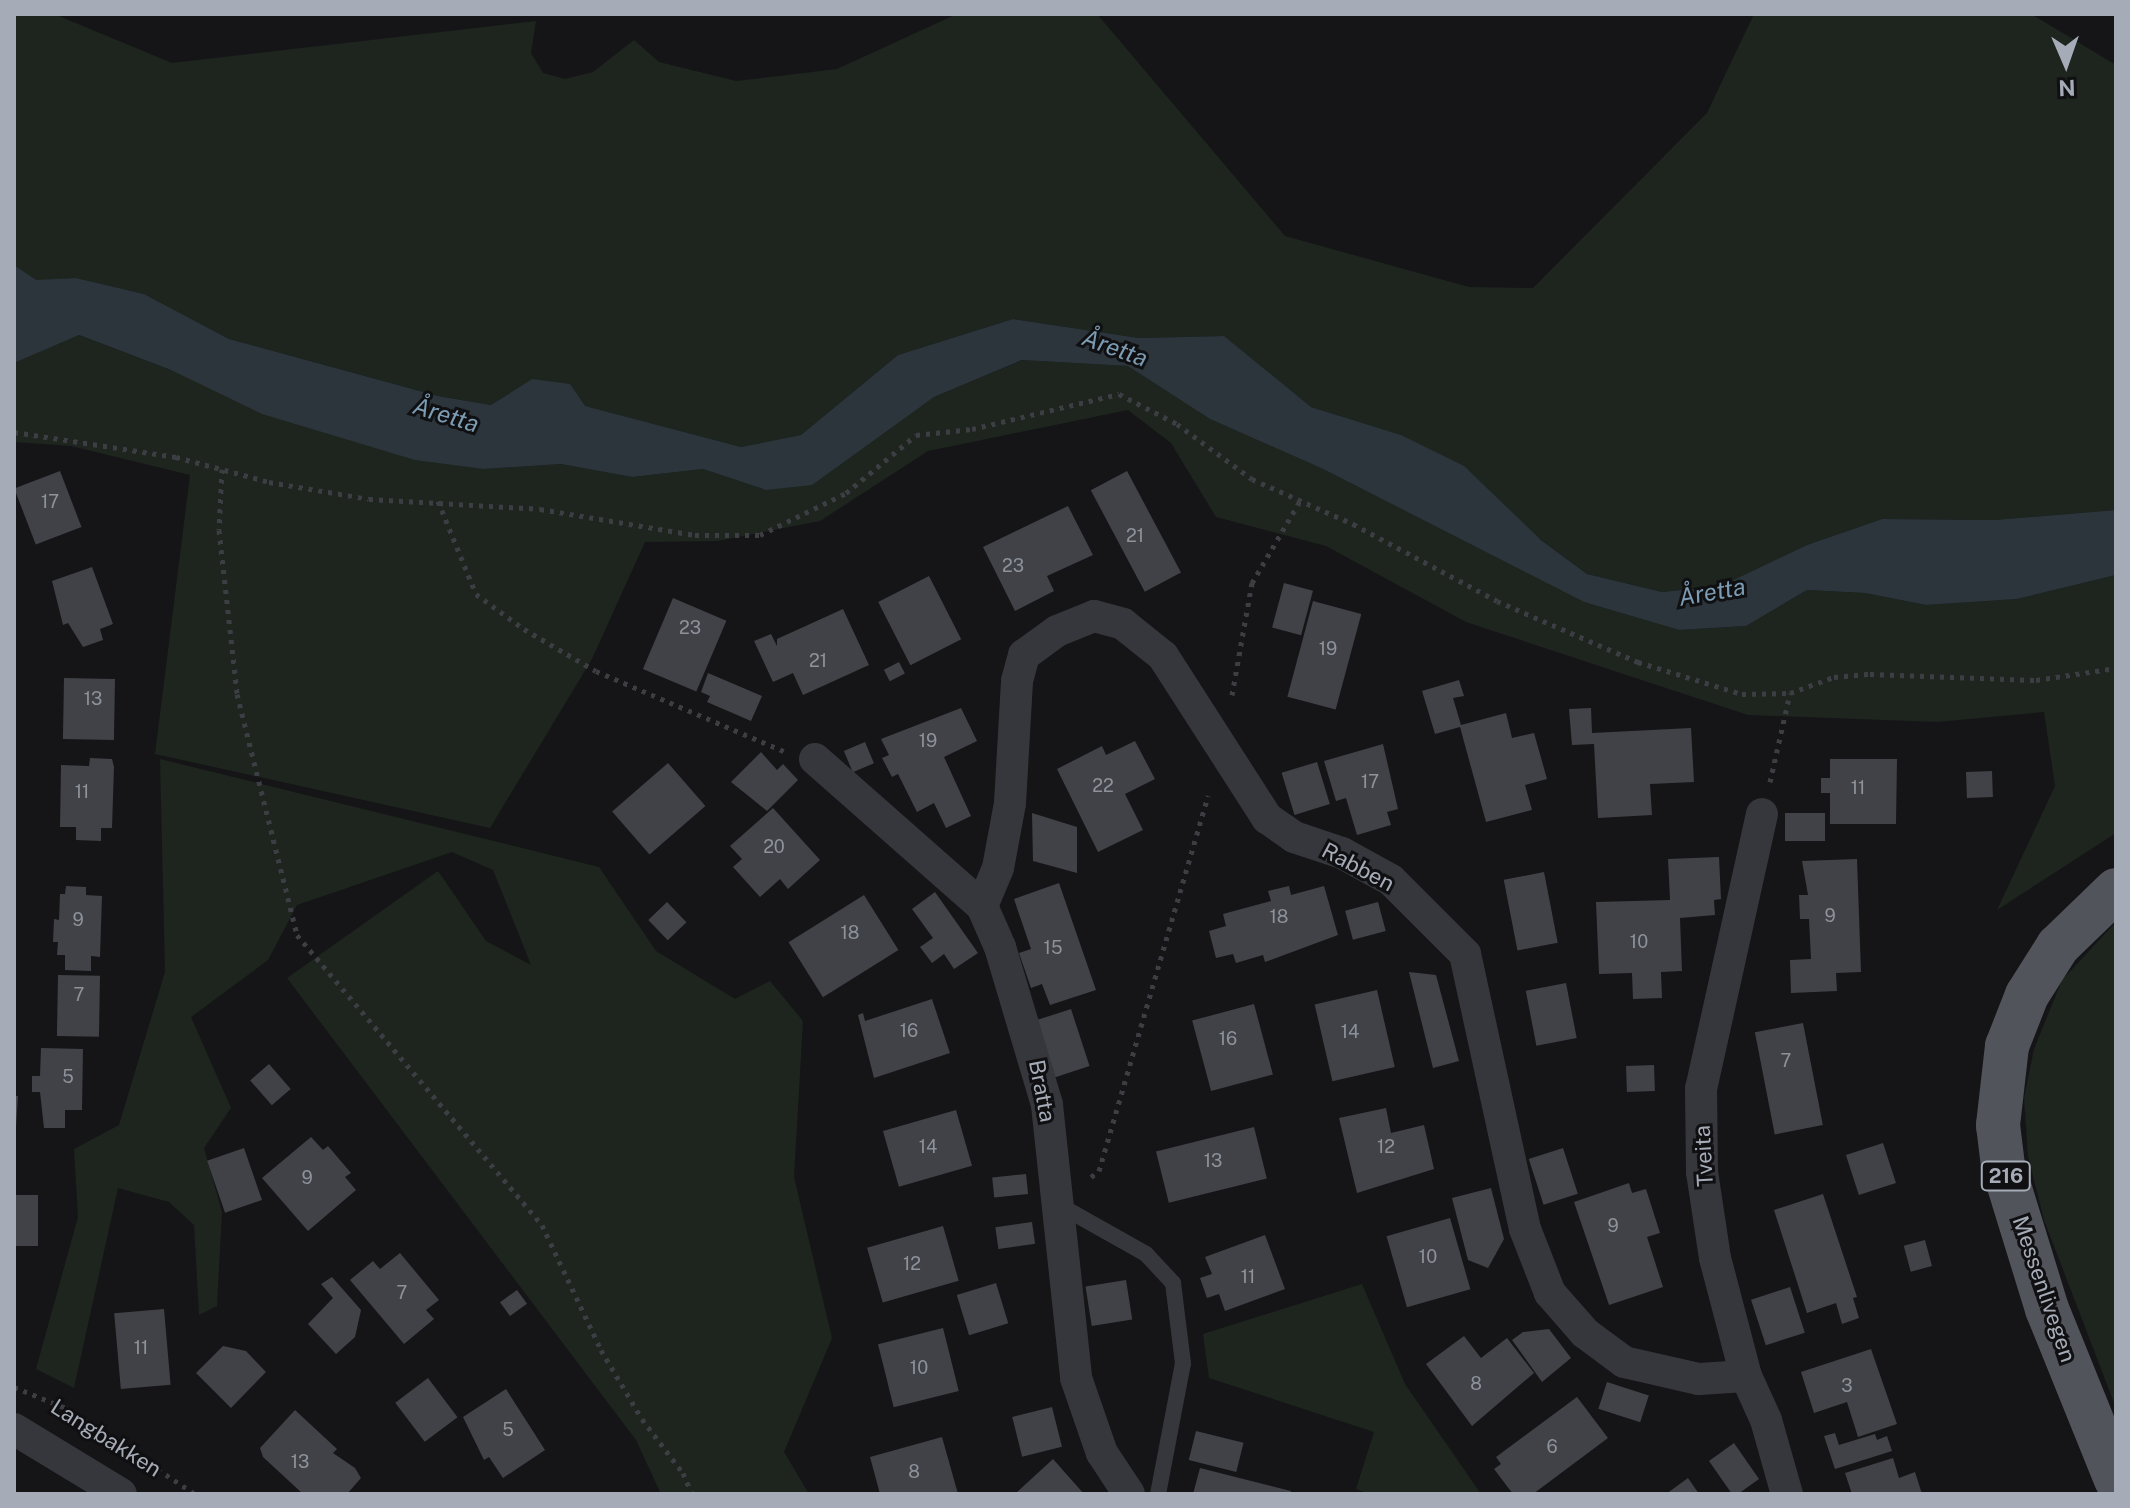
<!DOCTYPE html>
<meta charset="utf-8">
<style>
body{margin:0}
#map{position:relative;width:2130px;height:1508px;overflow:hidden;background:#151517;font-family:"Public Sans",sans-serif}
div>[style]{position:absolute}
.green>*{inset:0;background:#1d251e}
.water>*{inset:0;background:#2b353b}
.building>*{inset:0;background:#414247;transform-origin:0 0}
.path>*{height:5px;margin-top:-2.5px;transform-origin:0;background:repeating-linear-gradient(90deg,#3c3e43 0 4px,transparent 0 10px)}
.lane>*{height:16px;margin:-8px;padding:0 8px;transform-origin:8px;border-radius:8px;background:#36373c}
.street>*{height:32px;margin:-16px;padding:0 16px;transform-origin:16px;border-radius:16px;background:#36373c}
.primary>*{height:44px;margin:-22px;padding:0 22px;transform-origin:22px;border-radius:22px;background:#52545b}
span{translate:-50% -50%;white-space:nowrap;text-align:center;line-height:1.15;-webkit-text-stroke:6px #101012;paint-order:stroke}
.number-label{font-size:18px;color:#8d929b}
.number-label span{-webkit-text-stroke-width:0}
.shield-label span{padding:2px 6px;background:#101012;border:2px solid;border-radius:6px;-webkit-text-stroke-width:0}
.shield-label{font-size:20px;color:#a6acb7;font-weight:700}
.street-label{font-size:22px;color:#a6acb7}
.water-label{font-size:24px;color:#7c9cb3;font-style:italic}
.frame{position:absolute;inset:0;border:16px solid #a6acb7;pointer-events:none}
.north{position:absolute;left:2026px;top:24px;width:80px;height:80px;-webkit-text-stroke:6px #101012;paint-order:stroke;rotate:178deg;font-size:22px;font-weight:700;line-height:32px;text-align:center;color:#a6acb7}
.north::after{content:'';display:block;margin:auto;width:28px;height:36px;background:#a6acb7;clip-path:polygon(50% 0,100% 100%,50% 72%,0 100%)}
</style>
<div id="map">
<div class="green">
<i style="clip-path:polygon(14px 14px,54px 14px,172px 63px,536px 21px,531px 53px,543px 73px,565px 79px,593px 72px,634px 40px,659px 62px,736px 81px,837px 69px,957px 14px,1097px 14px,1285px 236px,1469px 287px,1533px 288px,1707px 113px,1754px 14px,2031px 14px,2116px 65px,2116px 510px,1994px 520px,1882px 519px,1807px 545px,1721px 586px,1662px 592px,1587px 574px,1401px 435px,1311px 407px,1223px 336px,1139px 338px,1013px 319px,898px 355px,801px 435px,741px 447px,584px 406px,532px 379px,491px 405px,438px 396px,229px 339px,144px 294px,76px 278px,36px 281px,14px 265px)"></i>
<i style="clip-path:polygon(78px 335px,171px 370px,484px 469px,561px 464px,632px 477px,703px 469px,766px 490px,874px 437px,934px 397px,1023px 360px,1129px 366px,1210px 419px,1323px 469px,1584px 602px,1679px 630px,1746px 626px,1807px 590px,1865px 593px,1926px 605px,2017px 599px,2116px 575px,2116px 833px,1997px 910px,2055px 786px,2044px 712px,1937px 722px,1748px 715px,1466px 622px,1326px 546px,1216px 517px,1171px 443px,1128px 410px,928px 451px,820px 521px,718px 541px,645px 542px,592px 659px,490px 828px,155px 754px,190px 475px,71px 446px,14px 442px,14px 363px)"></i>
<i style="clip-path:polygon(160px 759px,599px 867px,656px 951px,735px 999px,770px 981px,803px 1021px,794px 1177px,832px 1338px,784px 1452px,809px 1494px,661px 1494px,636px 1440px,287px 978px,438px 871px,486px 941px,531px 965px,493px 870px,452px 852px,297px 905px,268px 960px,191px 1017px,231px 1108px,204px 1148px,222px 1212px,217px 1306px,199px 1315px,194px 1225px,169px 1202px,118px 1188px,74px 1388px,36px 1369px,78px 1217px,74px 1149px,119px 1125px,165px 972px)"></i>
<i style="clip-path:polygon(2116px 922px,2116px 1408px,2044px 1220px,2028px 1156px,2024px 1098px,2034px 1049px,2062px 980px)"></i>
<i style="clip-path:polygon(1362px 1284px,1405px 1384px,1481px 1494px,1369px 1494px,1356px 1489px,1374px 1432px,1209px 1378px,1203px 1334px)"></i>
</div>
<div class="water">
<i style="clip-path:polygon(14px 265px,36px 280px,76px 278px,144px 294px,229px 339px,438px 396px,491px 405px,532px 379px,570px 384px,585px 406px,741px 447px,801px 435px,898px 355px,1013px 319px,1139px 338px,1224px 336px,1311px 407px,1401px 435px,1464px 466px,1541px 540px,1587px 574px,1662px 592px,1721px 586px,1807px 545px,1882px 519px,1994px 520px,2116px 510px,2116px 575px,2017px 599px,1926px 605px,1865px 593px,1807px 590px,1746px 626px,1679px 630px,1584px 602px,1323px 469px,1210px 419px,1128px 366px,1022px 360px,934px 397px,812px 485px,766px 490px,703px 469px,632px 477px,561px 464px,484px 469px,415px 460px,262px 414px,171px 370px,79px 335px,14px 363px)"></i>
</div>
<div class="building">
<i style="left:60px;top:471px;width:60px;height:49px;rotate:69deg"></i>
<i style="left:1127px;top:471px;width:115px;height:41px;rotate:62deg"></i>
<i style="clip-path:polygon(1068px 506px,1093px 555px,1047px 576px,1054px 591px,1015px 611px,983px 547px)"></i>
<i style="clip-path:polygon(92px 567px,113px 624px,100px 629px,103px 640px,83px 647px,68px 623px,63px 625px,52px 581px)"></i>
<i style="left:929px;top:576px;width:71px;height:57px;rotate:63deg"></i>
<i style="left:1284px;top:583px;width:30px;height:46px;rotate:15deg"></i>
<i style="left:673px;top:598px;width:58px;height:77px;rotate:23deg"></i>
<i style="left:1313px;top:601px;width:50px;height:99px;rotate:15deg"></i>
<i style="clip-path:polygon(843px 609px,869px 665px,803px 695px,793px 673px,773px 682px,754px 641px,771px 634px,777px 646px,777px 639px)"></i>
<i style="left:899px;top:662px;width:13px;height:17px;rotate:63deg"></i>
<i style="clip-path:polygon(708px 673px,762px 696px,751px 721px,707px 702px,710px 696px,701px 692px)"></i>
<i style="left:64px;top:678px;width:51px;height:61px;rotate:1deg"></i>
<i style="clip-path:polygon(1459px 680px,1464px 696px,1453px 698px,1461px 725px,1506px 713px,1512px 738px,1534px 733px,1547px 779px,1525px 785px,1532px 810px,1486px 822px,1460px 727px,1435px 734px,1422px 691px)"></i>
<i style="clip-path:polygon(961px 708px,977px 741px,944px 757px,971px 816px,946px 828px,934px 803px,917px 812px,898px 774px,892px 777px,882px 758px,889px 755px,881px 739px)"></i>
<i style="clip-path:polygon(1591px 708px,1592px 733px,1691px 728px,1694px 782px,1650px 784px,1652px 815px,1598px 818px,1594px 744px,1572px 745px,1569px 709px)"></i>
<i style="clip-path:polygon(1135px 741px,1155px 779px,1125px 794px,1143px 830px,1098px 852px,1057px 769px,1102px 746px,1106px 755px)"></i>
<i style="left:865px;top:742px;width:23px;height:23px;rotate:67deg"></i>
<i style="clip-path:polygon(1383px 744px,1398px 809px,1387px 812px,1391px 825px,1357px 835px,1346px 798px,1336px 801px,1324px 761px)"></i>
<i style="clip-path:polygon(761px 752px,777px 770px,783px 764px,798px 780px,767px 811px,731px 782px)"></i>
<i style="clip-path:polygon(90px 758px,112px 759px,114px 767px,112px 828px,101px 828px,101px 841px,76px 840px,76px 827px,60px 827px,61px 765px,89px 766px)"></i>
<i style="clip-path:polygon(1830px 759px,1897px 759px,1896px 824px,1830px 824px,1830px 793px,1821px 793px,1821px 778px,1830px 778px)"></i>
<i style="left:1317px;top:762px;width:44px;height:37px;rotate:73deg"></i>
<i style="left:668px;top:763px;width:57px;height:74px;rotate:49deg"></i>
<i style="left:1992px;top:771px;width:26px;height:26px;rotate:88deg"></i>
<i style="clip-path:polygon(773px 808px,820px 860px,788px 889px,780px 879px,760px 897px,733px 867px,742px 859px,730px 846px)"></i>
<i style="clip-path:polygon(1032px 813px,1077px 827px,1077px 873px,1033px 861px)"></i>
<i style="left:1785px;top:813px;width:40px;height:28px"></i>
<i style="clip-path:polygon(1719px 857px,1721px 899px,1714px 900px,1715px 915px,1680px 918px,1682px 971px,1661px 972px,1662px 998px,1633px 999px,1632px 973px,1599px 974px,1596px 902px,1670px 900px,1668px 859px)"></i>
<i style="clip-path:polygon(1857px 859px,1861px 972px,1836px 973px,1837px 991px,1791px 993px,1790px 960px,1811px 959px,1809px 919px,1800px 919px,1799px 895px,1808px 895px,1802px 861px)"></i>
<i style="left:1544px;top:872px;width:72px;height:41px;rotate:79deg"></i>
<i style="clip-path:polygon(1059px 883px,1096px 990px,1050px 1005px,1042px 984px,1031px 988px,1019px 953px,1031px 949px,1014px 899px)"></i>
<i style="clip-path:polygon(66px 886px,86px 887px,86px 895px,102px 896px,100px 957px,91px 956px,91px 971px,65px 970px,65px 955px,57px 955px,58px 942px,53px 942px,54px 919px,59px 920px,60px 894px,65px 894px)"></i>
<i style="clip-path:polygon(1289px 886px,1291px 895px,1324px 886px,1338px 935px,1265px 962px,1263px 955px,1236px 963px,1233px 954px,1216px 958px,1209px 931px,1226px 926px,1223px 914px,1271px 901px,1268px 891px)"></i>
<i style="clip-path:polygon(935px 892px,978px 953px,954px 969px,944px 954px,932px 963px,920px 947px,933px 938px,912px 909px)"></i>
<i style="left:864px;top:895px;width:65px;height:89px;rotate:58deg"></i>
<i style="left:667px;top:902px;width:28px;height:26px;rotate:46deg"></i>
<i style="left:1378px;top:902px;width:30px;height:34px;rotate:75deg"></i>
<i style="clip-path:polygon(1409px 972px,1436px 975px,1459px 1061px,1433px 1068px)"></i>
<i style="left:58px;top:975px;width:42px;height:61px;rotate:1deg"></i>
<i style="left:1566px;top:983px;width:56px;height:41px;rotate:79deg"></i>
<i style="left:1377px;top:990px;width:79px;height:64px;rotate:77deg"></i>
<i style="clip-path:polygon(932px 999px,950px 1053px,874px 1078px,858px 1015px,863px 1013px,865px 1021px)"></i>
<i style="left:1254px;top:1004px;width:73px;height:64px;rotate:75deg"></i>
<i style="left:1071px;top:1009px;width:60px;height:36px;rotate:72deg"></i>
<i style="left:1803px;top:1023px;width:104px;height:49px;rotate:79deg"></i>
<i style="clip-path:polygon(41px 1048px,83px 1049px,82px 1110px,65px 1110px,65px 1128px,44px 1128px,40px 1092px,32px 1092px,32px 1076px,40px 1076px)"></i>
<i style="left:269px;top:1064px;width:33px;height:25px;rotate:49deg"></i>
<i style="left:1654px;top:1065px;width:26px;height:28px;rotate:88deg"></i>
<i style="clip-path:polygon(14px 1096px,18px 1096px,16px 1127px,14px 1127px)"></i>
<i style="clip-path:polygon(1386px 1108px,1391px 1133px,1424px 1125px,1434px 1169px,1357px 1193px,1339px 1118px)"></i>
<i style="left:956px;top:1110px;width:58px;height:76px;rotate:74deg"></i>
<i style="left:1254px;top:1127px;width:53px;height:101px;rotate:76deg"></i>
<i style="clip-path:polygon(311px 1137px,323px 1150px,328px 1146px,351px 1173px,345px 1177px,356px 1190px,308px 1231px,262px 1178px)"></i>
<i style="left:1883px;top:1143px;width:42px;height:39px;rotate:72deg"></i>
<i style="left:244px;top:1148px;width:55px;height:39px;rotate:71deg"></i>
<i style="left:1563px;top:1148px;width:48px;height:36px;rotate:72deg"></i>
<i style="left:1026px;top:1174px;width:20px;height:34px;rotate:84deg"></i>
<i style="clip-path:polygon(1629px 1183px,1632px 1193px,1646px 1189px,1660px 1233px,1647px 1237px,1663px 1287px,1609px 1305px,1574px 1202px)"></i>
<i style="clip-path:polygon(1491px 1188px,1504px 1239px,1488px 1268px,1468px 1260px,1452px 1198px)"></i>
<i style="clip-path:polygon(1823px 1194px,1857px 1297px,1853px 1298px,1859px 1318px,1842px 1324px,1836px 1303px,1807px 1313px,1774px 1210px)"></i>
<i style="left:14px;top:1195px;width:24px;height:51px"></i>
<i style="left:1450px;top:1218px;width:74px;height:66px;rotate:74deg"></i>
<i style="left:1032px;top:1222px;width:22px;height:37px;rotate:82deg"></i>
<i style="left:943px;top:1226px;width:57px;height:79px;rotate:74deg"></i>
<i style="clip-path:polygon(1265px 1235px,1285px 1289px,1225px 1311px,1219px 1294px,1207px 1298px,1200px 1278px,1212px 1274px,1205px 1257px)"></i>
<i style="left:1925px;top:1240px;width:27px;height:22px;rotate:75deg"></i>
<i style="clip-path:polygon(400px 1253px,439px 1300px,426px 1310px,434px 1319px,404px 1344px,350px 1280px,373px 1261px,380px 1269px)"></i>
<i style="clip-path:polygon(332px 1277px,361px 1310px,355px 1337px,336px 1354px,308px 1324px,333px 1298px,321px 1284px)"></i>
<i style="left:1126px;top:1280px;width:40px;height:41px;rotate:81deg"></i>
<i style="left:996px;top:1283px;width:42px;height:41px;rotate:73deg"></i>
<i style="left:1790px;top:1287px;width:48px;height:41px;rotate:72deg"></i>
<i style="left:517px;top:1290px;width:17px;height:21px;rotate:54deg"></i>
<i style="left:164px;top:1309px;width:76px;height:50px;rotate:85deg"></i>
<i style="left:943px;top:1328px;width:65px;height:67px;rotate:76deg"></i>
<i style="clip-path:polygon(1549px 1329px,1571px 1358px,1542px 1382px,1512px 1340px,1523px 1332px)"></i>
<i style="clip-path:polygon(1464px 1336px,1481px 1358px,1507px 1338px,1534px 1373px,1472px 1426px,1426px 1364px)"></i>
<i style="clip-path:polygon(223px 1346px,246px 1351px,266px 1372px,231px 1408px,196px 1373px)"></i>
<i style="clip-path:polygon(1871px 1349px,1897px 1424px,1858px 1437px,1847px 1402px,1814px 1413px,1801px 1372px)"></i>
<i style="left:428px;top:1378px;width:49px;height:41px;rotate:53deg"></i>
<i style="left:1607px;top:1382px;width:44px;height:28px;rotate:18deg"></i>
<i style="clip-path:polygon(506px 1389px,545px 1450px,503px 1478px,489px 1457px,484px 1460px,463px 1417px)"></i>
<i style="clip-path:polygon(1577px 1397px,1608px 1438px,1533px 1494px,1513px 1494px,1494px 1469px,1501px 1464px,1496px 1457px)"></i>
<i style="left:1052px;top:1407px;width:41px;height:41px;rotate:76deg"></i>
<i style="clip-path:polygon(295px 1410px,337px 1449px,333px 1453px,355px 1468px,361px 1478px,347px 1494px,303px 1494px,263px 1457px,260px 1448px)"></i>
<i style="left:1196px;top:1431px;width:49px;height:30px;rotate:14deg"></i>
<i style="clip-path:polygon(1835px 1433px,1839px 1445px,1875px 1434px,1877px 1440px,1887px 1436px,1892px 1451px,1835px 1469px,1824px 1436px)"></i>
<i style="clip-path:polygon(942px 1437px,958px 1494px,880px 1494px,870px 1457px)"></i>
<i style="clip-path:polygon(1734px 1443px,1759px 1479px,1738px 1494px,1732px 1494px,1709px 1461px)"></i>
<i style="clip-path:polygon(1893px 1458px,1899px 1478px,1915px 1472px,1922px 1494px,1852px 1494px,1845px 1473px)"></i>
<i style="clip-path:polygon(1053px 1459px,1084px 1494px,1015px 1494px)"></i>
<i style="clip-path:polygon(1200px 1468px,1291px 1491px,1290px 1494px,1193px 1494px)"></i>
<i style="clip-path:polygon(1688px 1478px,1699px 1494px,1666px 1494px)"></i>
</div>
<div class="path">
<i style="left:14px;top:432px;width:164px;rotate:8.8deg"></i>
<i style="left:176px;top:457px;width:96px;rotate:15deg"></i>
<i style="left:269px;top:482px;width:101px;rotate:9.6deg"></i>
<i style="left:369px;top:499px;width:171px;rotate:3.3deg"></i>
<i style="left:540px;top:509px;width:157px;rotate:9.5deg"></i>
<i style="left:695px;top:535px;width:65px"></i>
<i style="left:760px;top:535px;width:96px;rotate:-26deg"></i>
<i style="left:846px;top:493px;width:91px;rotate:-39.6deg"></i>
<i style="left:916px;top:435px;width:56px;rotate:-6.1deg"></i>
<i style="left:972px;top:429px;width:151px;rotate:-13.4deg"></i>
<i style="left:1119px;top:394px;width:65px;rotate:27.3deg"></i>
<i style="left:1177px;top:424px;width:93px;rotate:36.3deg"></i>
<i style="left:1252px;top:479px;width:111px;rotate:24deg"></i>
<i style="left:1353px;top:524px;width:163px;rotate:28.1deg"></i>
<i style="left:1497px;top:601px;width:154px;rotate:23.4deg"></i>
<i style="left:1638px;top:662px;width:109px;rotate:17.1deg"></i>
<i style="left:1742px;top:694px;width:48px;rotate:-1.2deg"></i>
<i style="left:1790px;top:693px;width:47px;rotate:-20deg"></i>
<i style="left:1834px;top:677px;width:36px;rotate:-5deg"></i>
<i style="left:1870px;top:674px;width:166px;rotate:2.1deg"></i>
<i style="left:2036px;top:680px;width:81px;rotate:-8.5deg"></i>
<i style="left:222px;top:469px;width:61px;rotate:92.8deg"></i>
<i style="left:219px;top:530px;width:165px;rotate:83.7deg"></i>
<i style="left:237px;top:694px;width:248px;rotate:76deg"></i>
<i style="left:297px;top:935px;width:380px;rotate:49.8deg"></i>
<i style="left:542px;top:1225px;width:138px;rotate:64.7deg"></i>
<i style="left:601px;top:1350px;width:80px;rotate:59.3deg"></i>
<i style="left:642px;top:1419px;width:68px;rotate:52.8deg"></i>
<i style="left:683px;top:1473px;width:23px;rotate:67deg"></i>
<i style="left:438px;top:501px;width:100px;rotate:67.8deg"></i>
<i style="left:476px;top:594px;width:59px;rotate:36.1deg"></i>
<i style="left:524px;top:629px;width:83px;rotate:30.3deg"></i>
<i style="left:596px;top:671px;width:204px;rotate:23.1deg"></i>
<i style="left:1232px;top:695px;width:114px;rotate:-79.9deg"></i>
<i style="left:1252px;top:583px;width:97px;rotate:-59.7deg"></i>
<i style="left:1770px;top:782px;width:91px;rotate:-77.3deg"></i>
<i style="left:1091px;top:1177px;width:10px;rotate:-37deg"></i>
<i style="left:1099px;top:1171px;width:391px;rotate:-73.8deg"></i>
<i style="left:14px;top:1387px;width:56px;rotate:22deg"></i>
<i style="left:66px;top:1408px;width:155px;rotate:33.7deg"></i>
</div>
<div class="lane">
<i style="left:1059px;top:1205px;width:100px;rotate:29.4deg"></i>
<i style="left:1146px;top:1254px;width:40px;rotate:47deg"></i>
<i style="left:1173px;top:1283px;width:81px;rotate:82.9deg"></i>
<i style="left:1183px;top:1363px;width:133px;rotate:100.8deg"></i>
</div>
<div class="street">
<i style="left:815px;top:759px;width:222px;rotate:41.4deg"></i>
<i style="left:982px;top:906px;width:45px;rotate:66.3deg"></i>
<i style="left:1000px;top:947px;width:165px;rotate:73.4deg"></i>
<i style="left:1047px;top:1105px;width:275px;rotate:83.9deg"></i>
<i style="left:1076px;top:1378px;width:79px;rotate:70.9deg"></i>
<i style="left:1102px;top:1453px;width:49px;rotate:56.6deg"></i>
<i style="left:1762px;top:814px;width:282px;rotate:102.5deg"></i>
<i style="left:1701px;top:1089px;width:83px;rotate:89.3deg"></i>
<i style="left:1702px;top:1172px;width:87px;rotate:81.4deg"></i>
<i style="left:1715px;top:1258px;width:122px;rotate:75.3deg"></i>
<i style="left:1746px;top:1376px;width:48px;rotate:65.6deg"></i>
<i style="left:1766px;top:1420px;width:77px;rotate:74.2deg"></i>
<i style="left:982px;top:906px;width:41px;rotate:-67.2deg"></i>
<i style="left:998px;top:868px;width:66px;rotate:-79.5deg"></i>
<i style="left:1010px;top:803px;width:122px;rotate:-86.7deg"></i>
<i style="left:1017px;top:681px;width:27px;rotate:-75deg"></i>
<i style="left:1024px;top:655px;width:41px;rotate:-36deg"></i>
<i style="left:1057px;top:631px;width:40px;rotate:-22deg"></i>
<i style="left:1094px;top:616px;width:30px;rotate:15deg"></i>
<i style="left:1123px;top:624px;width:51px;rotate:38.7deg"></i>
<i style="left:1163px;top:656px;width:193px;rotate:57.3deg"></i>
<i style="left:1267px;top:818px;width:33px;rotate:35deg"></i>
<i style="left:1294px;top:837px;width:51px;rotate:18.4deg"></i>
<i style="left:1342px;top:853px;width:56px;rotate:28.9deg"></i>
<i style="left:1391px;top:880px;width:105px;rotate:45deg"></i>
<i style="left:1465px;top:954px;width:281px;rotate:77.7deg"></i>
<i style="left:1525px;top:1229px;width:69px;rotate:68.7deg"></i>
<i style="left:1550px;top:1293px;width:53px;rotate:48.8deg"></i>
<i style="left:1585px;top:1333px;width:49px;rotate:36.6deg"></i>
<i style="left:1624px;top:1362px;width:77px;rotate:12.8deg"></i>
<i style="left:1699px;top:1379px;width:47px;rotate:-3.7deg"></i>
<i style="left:14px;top:1429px;width:125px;rotate:31.3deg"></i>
</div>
<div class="primary">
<i style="left:2116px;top:890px;width:81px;rotate:136deg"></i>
<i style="left:2058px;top:946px;width:58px;rotate:122.3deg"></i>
<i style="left:2027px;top:995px;width:55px;rotate:111.4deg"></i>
<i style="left:2007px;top:1046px;width:80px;rotate:96.5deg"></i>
<i style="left:1998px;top:1125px;width:41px;rotate:83deg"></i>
<i style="left:2003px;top:1166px;width:150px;rotate:72.9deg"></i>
<i style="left:2047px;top:1309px;width:184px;rotate:68deg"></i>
</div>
<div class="number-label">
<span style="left:50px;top:502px">17</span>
<span style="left:1135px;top:536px">21</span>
<span style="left:1013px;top:566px">23</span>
<span style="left:690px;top:628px">23</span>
<span style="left:1328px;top:649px">19</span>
<span style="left:818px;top:661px">21</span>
<span style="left:93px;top:699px">13</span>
<span style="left:928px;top:741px">19</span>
<span style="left:1370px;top:782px">17</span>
<span style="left:1103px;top:786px">22</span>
<span style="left:1858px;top:788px">11</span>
<span style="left:82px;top:792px">11</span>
<span style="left:774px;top:847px">20</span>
<span style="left:1830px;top:916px">9</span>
<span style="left:1279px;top:917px">18</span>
<span style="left:78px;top:920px">9</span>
<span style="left:850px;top:933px">18</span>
<span style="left:1639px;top:942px">10</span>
<span style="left:1053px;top:948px">15</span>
<span style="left:79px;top:995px">7</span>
<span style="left:909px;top:1031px">16</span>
<span style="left:1350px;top:1032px">14</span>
<span style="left:1228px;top:1039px">16</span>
<span style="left:1786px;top:1061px">7</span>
<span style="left:68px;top:1077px">5</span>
<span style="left:928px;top:1147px">14</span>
<span style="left:1386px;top:1147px">12</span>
<span style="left:1213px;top:1161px">13</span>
<span style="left:307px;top:1178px">9</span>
<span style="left:1613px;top:1226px">9</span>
<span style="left:1428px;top:1257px">10</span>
<span style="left:912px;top:1264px">12</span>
<span style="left:1248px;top:1277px">11</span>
<span style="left:402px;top:1293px">7</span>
<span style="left:141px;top:1348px">11</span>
<span style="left:919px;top:1368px">10</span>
<span style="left:1476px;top:1384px">8</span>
<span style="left:1847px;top:1386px">3</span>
<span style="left:508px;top:1430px">5</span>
<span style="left:1552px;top:1447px">6</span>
<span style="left:300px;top:1462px">13</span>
<span style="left:914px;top:1472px">8</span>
</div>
<div class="shield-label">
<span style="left:2006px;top:1176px">216</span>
</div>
<div class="street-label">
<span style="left:1358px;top:867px;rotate:28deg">Rabben</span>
<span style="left:1042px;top:1091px;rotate:79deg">Bratta</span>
<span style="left:1704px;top:1156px;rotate:-93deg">Tveita</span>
<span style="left:2044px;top:1289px;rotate:71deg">Messenlivegen</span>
<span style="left:106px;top:1438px;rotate:32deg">Langbakken</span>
</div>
<div class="water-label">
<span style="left:1115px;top:348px;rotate:20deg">Åretta</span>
<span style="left:446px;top:415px;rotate:17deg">Åretta</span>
<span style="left:1712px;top:592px;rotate:-10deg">Åretta</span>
</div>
<div class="frame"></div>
<div class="north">N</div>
</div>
